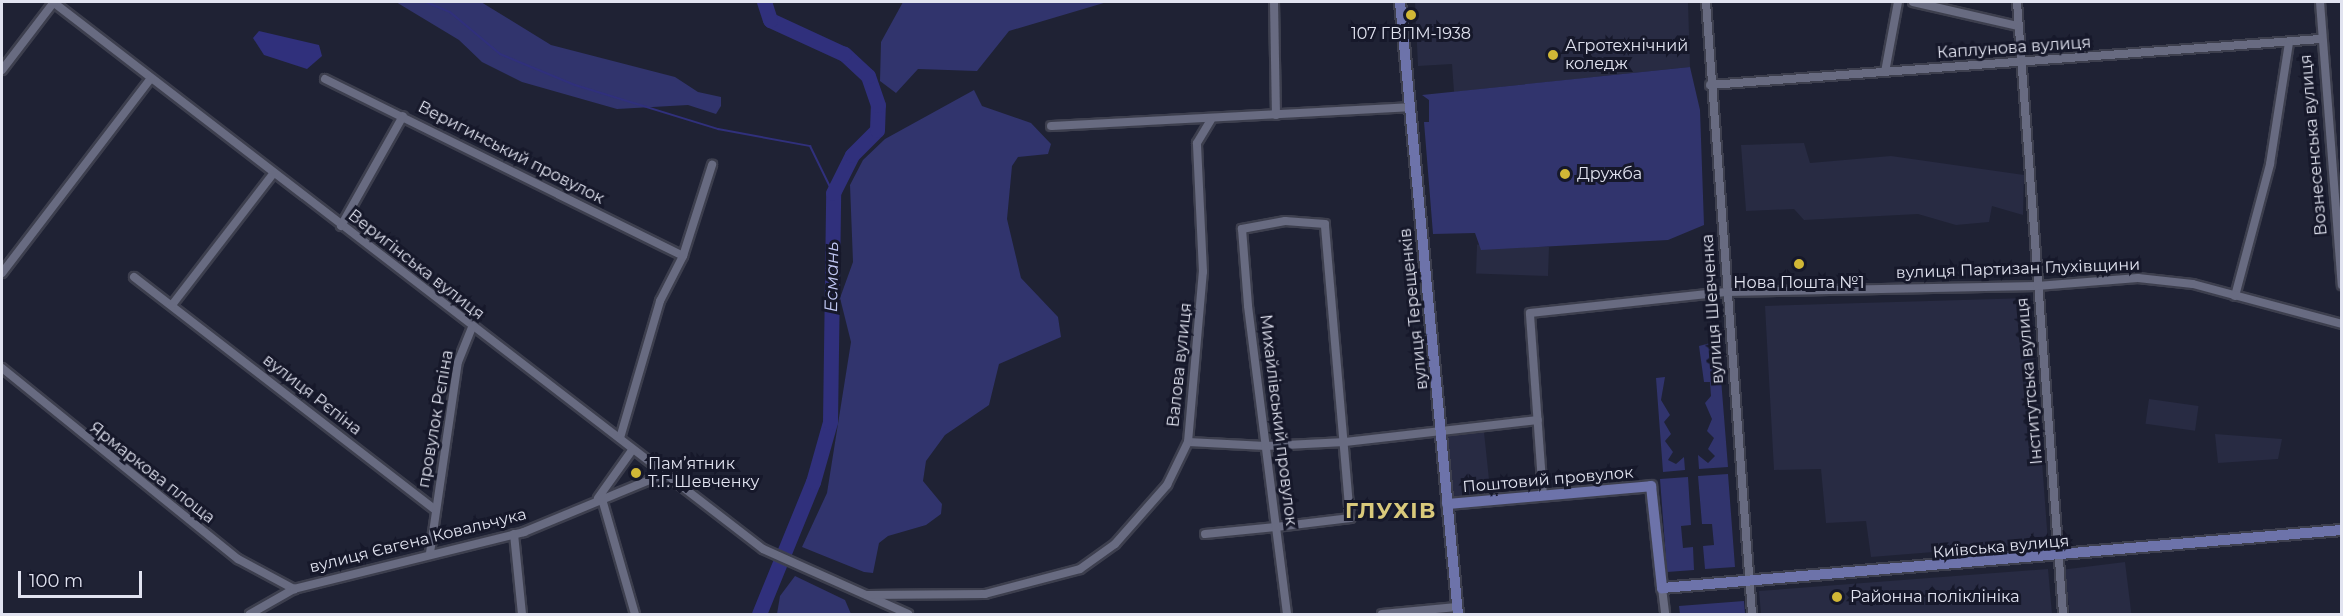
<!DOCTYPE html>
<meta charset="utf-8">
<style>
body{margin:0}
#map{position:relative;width:2343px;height:616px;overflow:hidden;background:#1f2234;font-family:Montserrat,sans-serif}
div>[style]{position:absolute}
.built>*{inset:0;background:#282b43;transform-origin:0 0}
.green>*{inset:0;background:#31346d}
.water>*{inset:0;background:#30307c}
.stream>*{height:2px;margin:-1px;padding:0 1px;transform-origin:1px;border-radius:1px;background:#30307c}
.river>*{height:15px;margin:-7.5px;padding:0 7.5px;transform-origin:7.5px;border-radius:7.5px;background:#30307c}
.roads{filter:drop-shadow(2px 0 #3d3f4e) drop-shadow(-2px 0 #3d3f4e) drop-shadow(0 2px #3d3f4e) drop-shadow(0 -2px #3d3f4e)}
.minor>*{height:8px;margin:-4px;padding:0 4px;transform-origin:4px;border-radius:4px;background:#686b81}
.major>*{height:10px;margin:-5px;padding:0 5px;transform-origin:5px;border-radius:5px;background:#6d73aa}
.dots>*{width:16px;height:16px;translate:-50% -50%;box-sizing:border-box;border:3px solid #16182a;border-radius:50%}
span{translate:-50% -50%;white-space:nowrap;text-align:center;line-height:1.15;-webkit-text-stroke:6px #16182a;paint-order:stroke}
.poi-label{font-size:16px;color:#e1e3f0}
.left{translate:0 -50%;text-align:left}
.street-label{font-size:16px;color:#e1e3f0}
.water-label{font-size:18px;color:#c0c7f3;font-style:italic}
.district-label{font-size:22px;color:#d9c97b;font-weight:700;letter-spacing:1.5px}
.frame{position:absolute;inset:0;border:3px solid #e1e3f0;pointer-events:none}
.scale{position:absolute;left:18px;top:571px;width:124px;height:27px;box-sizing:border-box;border:3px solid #e1e3f0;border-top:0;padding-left:8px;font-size:18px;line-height:21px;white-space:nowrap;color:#e1e3f0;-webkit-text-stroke:4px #16182a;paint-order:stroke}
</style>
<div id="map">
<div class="built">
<i style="clip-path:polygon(1415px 2px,1688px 2px,1690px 67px,1454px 92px,1452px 64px,1418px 66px)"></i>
<i style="clip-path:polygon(1804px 143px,1810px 163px,1891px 156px,2024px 175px,2023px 215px,1992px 206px,1989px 222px,1956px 225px,1918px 214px,1804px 220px,1794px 209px,1746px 211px,1741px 145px)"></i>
<i style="left:1549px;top:247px;width:29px;height:72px;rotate:92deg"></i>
<i style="clip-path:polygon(2030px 298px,2048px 543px,1871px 557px,1866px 521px,1826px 523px,1821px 469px,1774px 470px,1765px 306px)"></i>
<i style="left:2149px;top:399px;width:50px;height:25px;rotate:8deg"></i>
<i style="left:1484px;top:432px;width:61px;height:37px;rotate:84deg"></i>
<i style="clip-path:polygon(2215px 434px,2282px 439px,2278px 459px,2218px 463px)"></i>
<i style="left:2125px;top:562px;width:52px;height:61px;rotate:83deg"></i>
<i style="clip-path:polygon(2048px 569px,2052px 614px,1761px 614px,1759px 591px)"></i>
</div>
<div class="green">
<i style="clip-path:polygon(396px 2px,481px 2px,551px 45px,675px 77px,698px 92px,721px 97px,721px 106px,716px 114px,688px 105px,617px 109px,522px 82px,482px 62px,459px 40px)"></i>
<i style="clip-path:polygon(903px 2px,1107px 2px,1009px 31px,977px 71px,918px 69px,896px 93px,880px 81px,881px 42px)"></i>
<i style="clip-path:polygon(1690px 67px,1700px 110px,1704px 225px,1668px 240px,1481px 250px,1475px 233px,1433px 234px,1424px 122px,1429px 122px,1429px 100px,1422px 95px)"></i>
<i style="clip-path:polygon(974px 90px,982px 106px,1031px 123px,1051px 144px,1048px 154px,1018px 157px,1012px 166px,1007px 219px,1021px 278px,1058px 317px,1061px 337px,999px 364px,989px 405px,945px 435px,926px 461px,923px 481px,942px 504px,941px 514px,926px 525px,888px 536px,879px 543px,873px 573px,864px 572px,802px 547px,827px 493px,851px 342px,840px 298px,853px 262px,850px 185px,863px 160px,885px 139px)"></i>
<i style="clip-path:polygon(1718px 341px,1728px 467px,1699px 469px,1698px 455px,1708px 463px,1715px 456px,1708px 449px,1714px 438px,1707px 431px,1712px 419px,1705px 403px,1711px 396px,1710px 382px,1704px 382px,1699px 346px)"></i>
<i style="clip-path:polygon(1665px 377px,1661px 400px,1670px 415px,1664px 422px,1671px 434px,1665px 441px,1673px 452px,1668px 460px,1676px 464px,1684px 457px,1685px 470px,1663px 472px,1656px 378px)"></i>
<i style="clip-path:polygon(1728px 474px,1735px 567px,1705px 569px,1703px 546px,1714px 545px,1712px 524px,1702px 524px,1698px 476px)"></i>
<i style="clip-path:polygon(1688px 477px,1691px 525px,1681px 526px,1683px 548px,1693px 547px,1694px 570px,1667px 572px,1660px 479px)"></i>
<i style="clip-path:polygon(795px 576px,845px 600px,851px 614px,777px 614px,780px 596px)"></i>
<i style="clip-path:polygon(1744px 601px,1745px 614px,1680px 614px,1679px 606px)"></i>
</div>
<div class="water">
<i style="clip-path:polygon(259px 31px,319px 45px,322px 56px,307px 69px,264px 55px,253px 38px)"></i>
</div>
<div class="stream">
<i style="left:426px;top:2px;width:26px;rotate:23deg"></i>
<i style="left:450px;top:12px;width:65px;rotate:40deg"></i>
<i style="left:500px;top:54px;width:81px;rotate:22.5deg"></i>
<i style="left:575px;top:85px;width:150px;rotate:17.1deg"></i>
<i style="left:718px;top:129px;width:94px;rotate:10.5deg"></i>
<i style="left:810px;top:146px;width:52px;rotate:63.9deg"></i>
</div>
<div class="river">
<i style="left:759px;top:614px;width:143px;rotate:-67.8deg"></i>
<i style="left:813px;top:482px;width:62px;rotate:-74.2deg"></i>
<i style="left:830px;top:422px;width:229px;rotate:-89.2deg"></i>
<i style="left:833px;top:193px;width:42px;rotate:-63.4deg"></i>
<i style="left:852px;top:155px;width:35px;rotate:-45deg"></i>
<i style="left:877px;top:130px;width:25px;rotate:-88deg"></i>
<i style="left:878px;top:105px;width:31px;rotate:-109deg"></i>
<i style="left:868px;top:76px;width:33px;rotate:-137deg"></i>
<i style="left:844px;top:54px;width:81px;rotate:-155.3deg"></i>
<i style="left:770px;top:20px;width:19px;rotate:-108deg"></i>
</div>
<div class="roads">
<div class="minor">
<i style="left:53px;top:2px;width:896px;rotate:37.61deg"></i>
<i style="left:763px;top:549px;width:159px;rotate:24.1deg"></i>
<i style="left:1274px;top:2px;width:113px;rotate:89deg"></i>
<i style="left:1706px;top:2px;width:614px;rotate:85.7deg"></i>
<i style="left:1913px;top:2px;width:108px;rotate:12.9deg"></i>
<i style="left:2017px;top:2px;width:614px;rotate:85.7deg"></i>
<i style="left:2320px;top:2px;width:284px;rotate:85.6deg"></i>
<i style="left:2px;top:70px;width:86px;rotate:-52.6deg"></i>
<i style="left:1885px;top:72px;width:71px;rotate:-79.5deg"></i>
<i style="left:325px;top:79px;width:399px;rotate:26.3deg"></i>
<i style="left:1710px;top:85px;width:612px;rotate:-4.31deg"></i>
<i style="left:1051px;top:126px;width:359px;rotate:-3deg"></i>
<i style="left:341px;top:226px;width:126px;rotate:-60.6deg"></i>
<i style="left:2px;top:273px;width:245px;rotate:-52.6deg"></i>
<i style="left:134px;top:277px;width:379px;rotate:37.7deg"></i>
<i style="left:2235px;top:296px;width:137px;rotate:-75.1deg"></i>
<i style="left:2270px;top:164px;width:123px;rotate:-81.1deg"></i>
<i style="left:172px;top:305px;width:165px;rotate:-52.4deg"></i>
<i style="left:2px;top:368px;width:304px;rotate:39deg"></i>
<i style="left:238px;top:559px;width:64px;rotate:28.2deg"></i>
<i style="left:620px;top:438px;width:143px;rotate:-73.7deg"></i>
<i style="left:660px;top:301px;width:51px;rotate:-62.9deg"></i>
<i style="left:683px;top:256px;width:96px;rotate:-72.3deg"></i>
<i style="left:1188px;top:442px;width:78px;rotate:2.9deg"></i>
<i style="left:1266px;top:446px;width:79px;rotate:-2.9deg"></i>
<i style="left:1345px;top:442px;width:194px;rotate:-6.5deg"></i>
<i style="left:1543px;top:496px;width:183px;rotate:-94.1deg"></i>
<i style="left:1530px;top:313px;width:197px;rotate:-6.1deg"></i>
<i style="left:1726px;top:292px;width:311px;rotate:-1.1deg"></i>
<i style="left:2037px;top:286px;width:101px;rotate:-4.5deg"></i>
<i style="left:2138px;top:278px;width:55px;rotate:6.2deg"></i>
<i style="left:2193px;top:284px;width:154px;rotate:15deg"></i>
<i style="left:598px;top:498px;width:60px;rotate:-54.5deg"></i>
<i style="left:602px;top:499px;width:120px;rotate:74deg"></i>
<i style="left:514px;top:534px;width:80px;rotate:84.3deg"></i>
<i style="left:1205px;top:534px;width:71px;rotate:-5.6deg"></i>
<i style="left:1276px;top:527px;width:75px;rotate:-6.9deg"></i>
<i style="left:1350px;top:518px;width:295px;rotate:-94.9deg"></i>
<i style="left:1325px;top:224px;width:40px;rotate:-175.7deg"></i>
<i style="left:1285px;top:221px;width:44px;rotate:169.5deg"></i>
<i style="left:1242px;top:229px;width:77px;rotate:85.5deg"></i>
<i style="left:1248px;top:306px;width:223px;rotate:82.8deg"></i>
<i style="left:1276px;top:527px;width:88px;rotate:82.8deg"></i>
<i style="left:430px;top:553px;width:193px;rotate:-81.7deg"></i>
<i style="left:458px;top:362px;width:38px;rotate:-68deg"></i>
<i style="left:1662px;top:588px;width:26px;rotate:83deg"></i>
<i style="left:867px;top:595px;width:118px;rotate:-0.5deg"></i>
<i style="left:985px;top:594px;width:98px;rotate:-14.7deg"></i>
<i style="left:1080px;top:569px;width:43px;rotate:-35.5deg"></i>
<i style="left:1115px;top:544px;width:79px;rotate:-48.6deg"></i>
<i style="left:1167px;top:485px;width:48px;rotate:-64deg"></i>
<i style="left:1188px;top:442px;width:171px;rotate:-85deg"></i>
<i style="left:1203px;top:272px;width:129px;rotate:-92.7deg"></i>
<i style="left:1197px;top:143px;width:27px;rotate:-59deg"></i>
<i style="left:250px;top:614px;width:51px;rotate:-29.6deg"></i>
<i style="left:294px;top:589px;width:237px;rotate:-13.9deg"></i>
<i style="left:524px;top:532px;width:152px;rotate:-22.5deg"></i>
<i style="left:1382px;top:614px;width:75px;rotate:-5.3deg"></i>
</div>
<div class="major">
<i style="left:1400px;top:2px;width:615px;rotate:84.59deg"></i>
<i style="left:1447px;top:504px;width:205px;rotate:-5deg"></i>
<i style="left:1651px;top:486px;width:103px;rotate:83.8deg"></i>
<i style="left:1662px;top:588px;width:682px;rotate:-4.88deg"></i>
</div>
</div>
<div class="dots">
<i style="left:1411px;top:15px;background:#d1b736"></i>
<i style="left:1553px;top:55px;background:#d1b736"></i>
<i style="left:1565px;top:174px;background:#d1b736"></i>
<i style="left:1799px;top:264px;background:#d1b736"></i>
<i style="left:636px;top:473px;background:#d1b736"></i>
<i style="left:1837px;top:597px;background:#d1b736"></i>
</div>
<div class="poi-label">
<span style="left:1411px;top:34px">107 ГВПМ-1938</span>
<span class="left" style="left:1565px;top:55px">Агротехнічний<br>коледж</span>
<span class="left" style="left:1577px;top:174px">Дружба</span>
<span style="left:1799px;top:283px">Нова Пошта №1</span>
<span class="left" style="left:648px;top:473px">Пам’ятник<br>Т.Г. Шевченку</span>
<span class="left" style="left:1850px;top:597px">Районна поліклініка</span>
</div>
<div class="street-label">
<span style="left:2014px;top:48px;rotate:-4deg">Каплунова вулиця</span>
<span style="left:2314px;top:145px;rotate:-95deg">Вознесенська вулиця</span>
<span style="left:511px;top:153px;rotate:27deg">Веригинський провулок</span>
<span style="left:416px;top:265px;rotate:38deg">Веригінська вулиця</span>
<span style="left:2018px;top:269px;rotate:-2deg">вулиця Партизан Глухівщини</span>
<span style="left:1414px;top:309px;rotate:-96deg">вулиця Терещенків</span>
<span style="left:1713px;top:309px;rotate:-94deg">вулиця Шевченка</span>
<span style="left:1180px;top:365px;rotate:-84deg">Валова вулиця</span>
<span style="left:2030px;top:381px;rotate:-95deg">Інститутська вулиця</span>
<span style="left:312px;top:395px;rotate:38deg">вулиця Рєпіна</span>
<span style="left:436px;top:419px;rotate:-80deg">провулок Рєпіна</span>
<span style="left:1278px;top:420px;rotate:83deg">Михайлівський провулок</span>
<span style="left:152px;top:473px;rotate:38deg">Ярмаркова площа</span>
<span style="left:1548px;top:480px;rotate:-5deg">Поштовий провулок</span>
<span style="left:418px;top:541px;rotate:-14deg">вулиця Євгена Ковальчука</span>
<span style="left:2001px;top:547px;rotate:-5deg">Київська вулиця</span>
</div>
<div class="water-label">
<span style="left:832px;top:277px;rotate:-89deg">Есмань</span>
</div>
<div class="district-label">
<span style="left:1391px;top:511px">ГЛУХІВ</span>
</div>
<div class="frame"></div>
<div class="scale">100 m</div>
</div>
